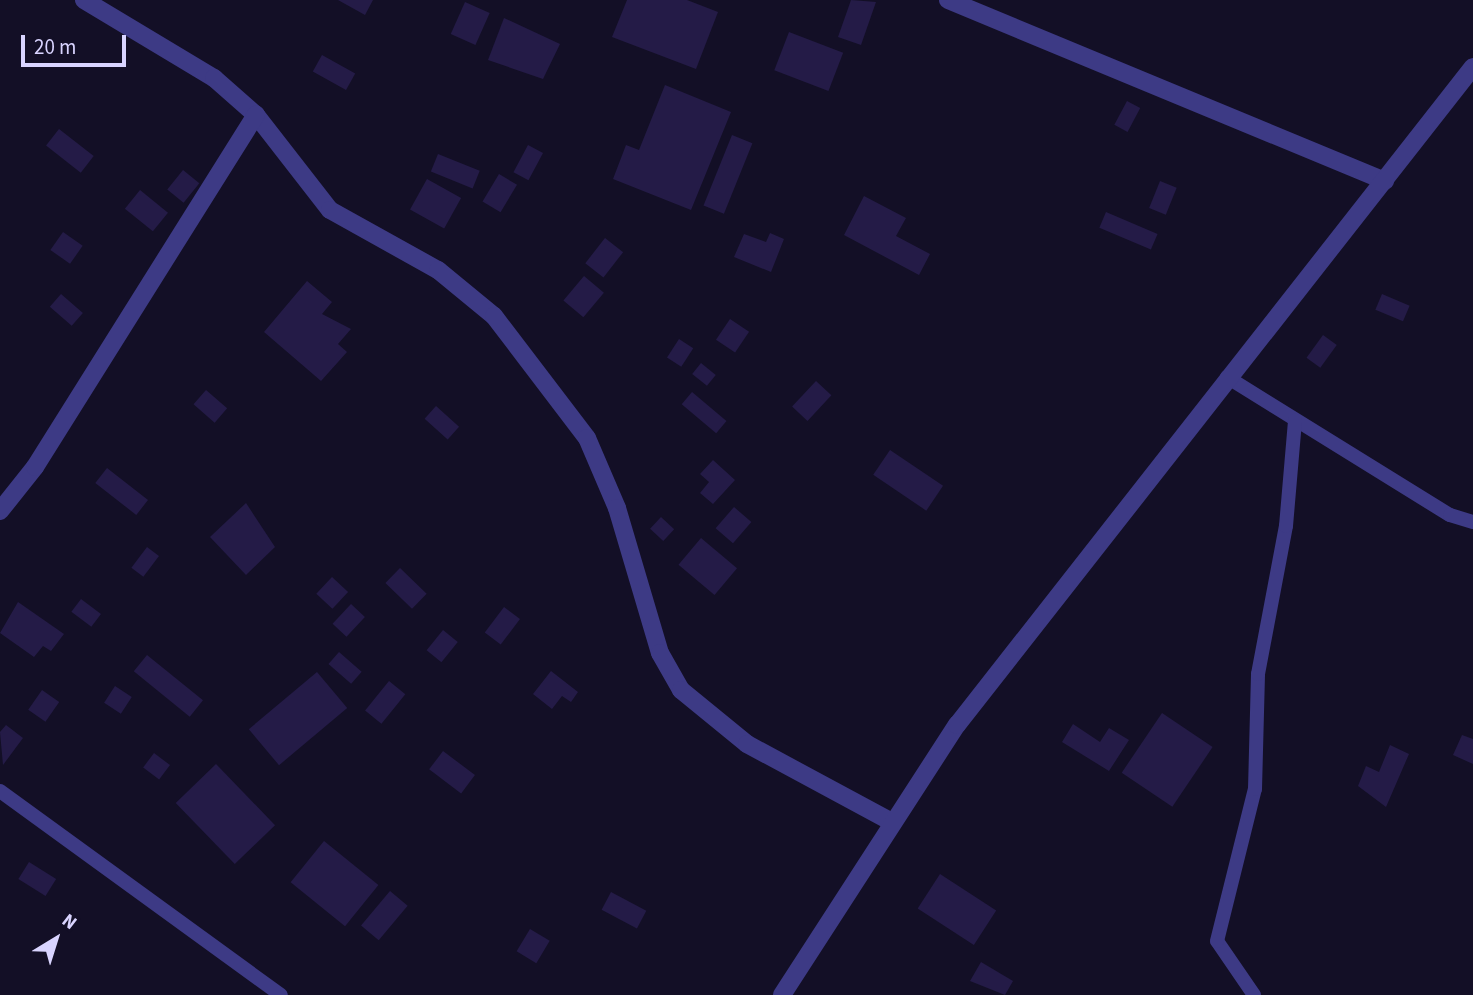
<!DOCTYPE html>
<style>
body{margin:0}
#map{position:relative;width:1473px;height:995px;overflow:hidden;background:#130f26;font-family:"Source Sans 3",sans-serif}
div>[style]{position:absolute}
.building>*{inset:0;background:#241b47;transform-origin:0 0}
.lane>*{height:14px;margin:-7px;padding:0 7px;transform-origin:7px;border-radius:7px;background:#3d3a85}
.street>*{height:18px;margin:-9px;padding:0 9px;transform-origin:9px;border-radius:9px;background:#3d3a85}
span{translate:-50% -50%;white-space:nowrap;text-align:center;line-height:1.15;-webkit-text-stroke:7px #130f26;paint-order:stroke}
.north{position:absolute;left:21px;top:904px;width:70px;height:70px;-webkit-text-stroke:5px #130f26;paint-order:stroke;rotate:38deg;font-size:19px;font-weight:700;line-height:28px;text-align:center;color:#d9d4ff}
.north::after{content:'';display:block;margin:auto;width:24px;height:32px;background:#d9d4ff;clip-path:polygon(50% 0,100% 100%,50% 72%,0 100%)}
.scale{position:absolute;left:21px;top:35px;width:105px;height:32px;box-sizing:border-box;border:4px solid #d9d4ff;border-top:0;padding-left:9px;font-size:21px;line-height:24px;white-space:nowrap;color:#d9d4ff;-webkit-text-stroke:5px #130f26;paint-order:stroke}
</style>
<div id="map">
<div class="building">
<i style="clip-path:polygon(338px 0,373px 0,365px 15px)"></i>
<i style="clip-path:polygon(627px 0,687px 0,718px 12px,696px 69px,612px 37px)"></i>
<i style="clip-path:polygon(851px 0,876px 2px,861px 45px,838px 37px)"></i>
<i style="left:465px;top:2px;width:27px;height:35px;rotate:24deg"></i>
<i style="clip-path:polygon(504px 18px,560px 44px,543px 79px,488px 60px)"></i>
<i style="left:789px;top:32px;width:58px;height:41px;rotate:21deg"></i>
<i style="left:322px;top:55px;width:38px;height:19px;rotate:29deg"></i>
<i style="clip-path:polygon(665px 85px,731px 112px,691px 210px,613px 179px,626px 145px,639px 150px)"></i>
<i style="left:1127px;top:101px;width:15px;height:27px;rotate:28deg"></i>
<i style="left:59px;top:129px;width:44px;height:21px;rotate:38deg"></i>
<i style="left:732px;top:135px;width:22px;height:76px;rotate:22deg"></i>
<i style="left:528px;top:145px;width:17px;height:31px;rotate:28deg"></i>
<i style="left:438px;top:154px;width:45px;height:19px;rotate:22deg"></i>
<i style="left:183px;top:170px;width:21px;height:25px;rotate:39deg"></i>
<i style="left:499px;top:174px;width:21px;height:32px;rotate:31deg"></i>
<i style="left:427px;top:179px;width:39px;height:35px;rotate:29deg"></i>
<i style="left:1160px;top:181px;width:18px;height:29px;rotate:22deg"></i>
<i style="left:140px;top:190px;width:36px;height:24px;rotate:39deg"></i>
<i style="clip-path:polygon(864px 196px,906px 218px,896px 236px,930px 254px,919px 275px,844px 235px)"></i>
<i style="left:1106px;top:212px;width:56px;height:17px;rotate:23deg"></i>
<i style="left:63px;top:232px;width:24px;height:22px;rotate:35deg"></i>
<i style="clip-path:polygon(770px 233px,784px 239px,771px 272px,734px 257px,744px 234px,766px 242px)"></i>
<i style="left:605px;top:238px;width:23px;height:32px;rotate:38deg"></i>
<i style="left:584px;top:276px;width:26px;height:32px;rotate:40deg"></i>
<i style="clip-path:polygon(307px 281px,332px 302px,322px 314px,351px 329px,338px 344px,347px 352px,321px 381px,264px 332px)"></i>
<i style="left:61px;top:294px;width:29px;height:17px;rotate:41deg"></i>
<i style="left:1382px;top:294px;width:30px;height:17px;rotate:23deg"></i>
<i style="left:730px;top:319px;width:23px;height:25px;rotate:34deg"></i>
<i style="left:1323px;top:335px;width:17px;height:28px;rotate:36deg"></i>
<i style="left:679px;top:339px;width:17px;height:22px;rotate:33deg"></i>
<i style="left:701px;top:363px;width:19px;height:14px;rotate:39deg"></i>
<i style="left:816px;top:381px;width:21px;height:35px;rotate:43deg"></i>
<i style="left:206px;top:390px;width:28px;height:19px;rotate:41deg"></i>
<i style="left:692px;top:392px;width:45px;height:16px;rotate:40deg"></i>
<i style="left:436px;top:406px;width:31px;height:17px;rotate:42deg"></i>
<i style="left:890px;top:450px;width:64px;height:30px;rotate:34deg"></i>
<i style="clip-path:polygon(713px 460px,735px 480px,713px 504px,700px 493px,709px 482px,700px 474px)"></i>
<i style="left:107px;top:468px;width:52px;height:19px;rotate:38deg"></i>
<i style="clip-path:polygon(246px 503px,275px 547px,246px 575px,210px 537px)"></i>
<i style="left:734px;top:507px;width:23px;height:28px;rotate:41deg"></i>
<i style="left:661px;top:517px;width:18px;height:16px;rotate:43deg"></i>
<i style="left:701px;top:538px;width:47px;height:35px;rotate:40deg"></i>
<i style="left:147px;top:547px;width:15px;height:26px;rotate:37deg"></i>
<i style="left:400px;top:568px;width:37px;height:21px;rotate:44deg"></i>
<i style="left:332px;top:577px;width:22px;height:23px;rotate:43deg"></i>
<i style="left:81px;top:599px;width:25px;height:16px;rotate:37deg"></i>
<i style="clip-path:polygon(18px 602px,64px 634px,51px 651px,43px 646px,34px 657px,0 633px)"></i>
<i style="left:351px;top:604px;width:19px;height:27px;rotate:43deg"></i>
<i style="left:504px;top:607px;width:20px;height:32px;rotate:37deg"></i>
<i style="left:443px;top:630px;width:19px;height:26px;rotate:39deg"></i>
<i style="left:339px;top:652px;width:30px;height:16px;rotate:41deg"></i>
<i style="left:147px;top:655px;width:72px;height:21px;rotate:39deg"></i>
<i style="clip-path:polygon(551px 671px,578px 692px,571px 702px,562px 696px,552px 709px,533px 694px)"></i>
<i style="left:317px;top:672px;width:47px;height:89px;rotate:50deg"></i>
<i style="left:389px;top:681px;width:21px;height:38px;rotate:39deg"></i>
<i style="left:115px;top:686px;width:20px;height:20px;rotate:33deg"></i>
<i style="left:42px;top:690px;width:21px;height:24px;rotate:35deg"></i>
<i style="left:1162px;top:713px;width:61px;height:72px;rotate:34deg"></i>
<i style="clip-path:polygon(1073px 724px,1100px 742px,1109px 728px,1129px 740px,1109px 771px,1062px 742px)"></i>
<i style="clip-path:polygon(6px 725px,23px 738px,3px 765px,0 732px)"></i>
<i style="clip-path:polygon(1462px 735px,1473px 739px,1473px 764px,1453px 755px)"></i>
<i style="clip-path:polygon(1390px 745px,1409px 754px,1386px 807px,1358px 786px,1366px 766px,1379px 772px)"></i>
<i style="left:443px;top:751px;width:40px;height:23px;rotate:37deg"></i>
<i style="left:154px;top:753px;width:20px;height:18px;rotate:37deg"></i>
<i style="left:216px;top:764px;width:85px;height:56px;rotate:46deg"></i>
<i style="left:324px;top:841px;width:70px;height:53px;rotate:39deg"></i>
<i style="left:29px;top:862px;width:32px;height:20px;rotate:32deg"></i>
<i style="left:940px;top:874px;width:67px;height:41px;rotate:33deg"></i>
<i style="left:390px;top:891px;width:23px;height:45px;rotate:40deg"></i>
<i style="left:611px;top:892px;width:40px;height:20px;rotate:28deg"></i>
<i style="left:530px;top:929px;width:23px;height:26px;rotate:31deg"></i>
<i style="clip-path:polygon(981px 962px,1013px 981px,1005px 995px,970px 981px)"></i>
</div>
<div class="lane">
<i style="left:1227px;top:377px;width:262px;rotate:31.8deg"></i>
<i style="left:1450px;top:515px;width:24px;rotate:17deg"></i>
<i style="left:0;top:791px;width:347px;rotate:36deg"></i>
<i style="left:1254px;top:995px;width:65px;rotate:-124.4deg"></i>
<i style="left:1217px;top:941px;width:157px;rotate:-76deg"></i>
<i style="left:1255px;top:789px;width:115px;rotate:-88.5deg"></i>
<i style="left:1258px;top:674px;width:151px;rotate:-79.3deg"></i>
<i style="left:1286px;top:526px;width:106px;rotate:-85.1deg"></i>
</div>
<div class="street">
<i style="left:84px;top:0;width:152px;rotate:31deg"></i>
<i style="left:214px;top:78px;width:56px;rotate:41.4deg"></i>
<i style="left:256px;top:115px;width:120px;rotate:52.1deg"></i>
<i style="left:330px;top:210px;width:124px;rotate:29.1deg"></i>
<i style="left:438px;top:270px;width:72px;rotate:39.4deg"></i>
<i style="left:494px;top:316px;width:153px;rotate:52.7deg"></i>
<i style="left:587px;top:438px;width:76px;rotate:66.8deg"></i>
<i style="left:617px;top:508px;width:151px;rotate:73.5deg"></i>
<i style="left:660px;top:653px;width:43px;rotate:60.4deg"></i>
<i style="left:681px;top:690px;width:85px;rotate:39.3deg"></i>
<i style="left:747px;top:744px;width:165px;rotate:28.3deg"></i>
<i style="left:948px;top:0;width:473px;rotate:22.5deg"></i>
<i style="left:0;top:511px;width:56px;rotate:-51.5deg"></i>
<i style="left:35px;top:467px;width:416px;rotate:-57.9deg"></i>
<i style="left:782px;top:995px;width:322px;rotate:-57.1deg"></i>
<i style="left:957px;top:725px;width:836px;rotate:-51.9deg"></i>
</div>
<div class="north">N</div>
<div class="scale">20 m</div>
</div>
